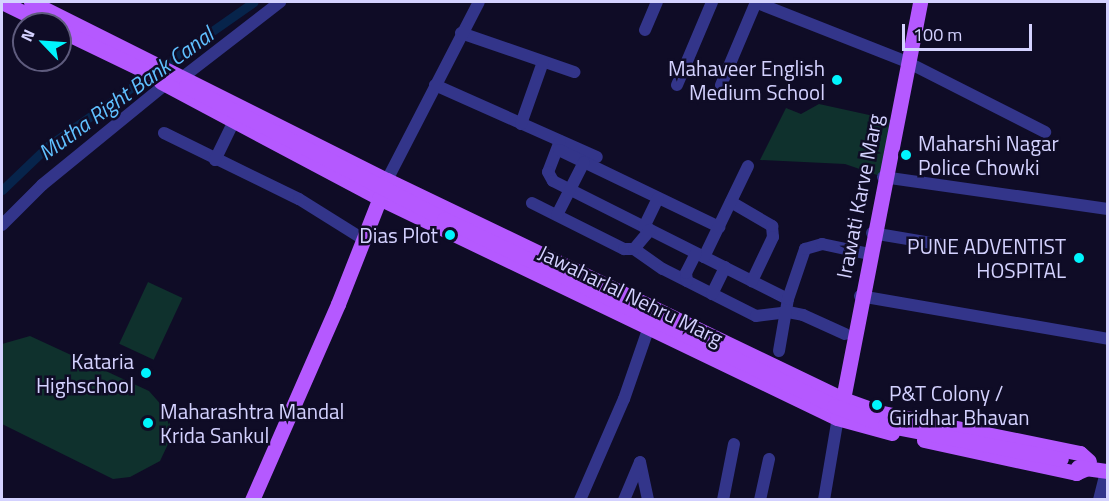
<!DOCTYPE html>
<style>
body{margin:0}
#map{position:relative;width:1109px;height:501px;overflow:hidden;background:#0f0c26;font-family:"Titillium Web",sans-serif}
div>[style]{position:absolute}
.green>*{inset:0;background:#0f312d;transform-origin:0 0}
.canal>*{height:9px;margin:-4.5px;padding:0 4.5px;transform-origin:4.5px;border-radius:4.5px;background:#07244b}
.minor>*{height:12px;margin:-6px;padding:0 6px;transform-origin:6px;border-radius:6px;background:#33358a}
.major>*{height:15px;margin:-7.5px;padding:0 7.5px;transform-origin:7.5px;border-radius:7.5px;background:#b559ff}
.major-bridge>*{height:15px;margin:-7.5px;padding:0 7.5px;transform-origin:7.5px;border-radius:7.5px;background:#b559ff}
.dots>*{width:16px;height:16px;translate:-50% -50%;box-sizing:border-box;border:3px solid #0f0c26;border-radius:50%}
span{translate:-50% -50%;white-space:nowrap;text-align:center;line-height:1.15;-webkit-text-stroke:5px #0f0c26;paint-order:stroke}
.poi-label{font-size:21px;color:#d4d2ff}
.right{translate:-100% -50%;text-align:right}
.left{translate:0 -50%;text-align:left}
.street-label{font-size:21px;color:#d4d2ff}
.water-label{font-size:22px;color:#60c0ff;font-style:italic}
.frame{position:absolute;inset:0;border:3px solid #d4d2ff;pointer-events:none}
.north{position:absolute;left:12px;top:12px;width:60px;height:60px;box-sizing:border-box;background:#0f0c26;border:2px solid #5e5b7d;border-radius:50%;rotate:295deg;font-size:16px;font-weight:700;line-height:24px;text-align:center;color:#d4d2ff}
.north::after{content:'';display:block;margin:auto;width:21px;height:27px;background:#00f5fd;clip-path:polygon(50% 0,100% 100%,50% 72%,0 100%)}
.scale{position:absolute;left:902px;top:24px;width:130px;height:27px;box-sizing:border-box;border:3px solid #d4d2ff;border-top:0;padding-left:8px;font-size:18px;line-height:21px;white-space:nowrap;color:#d4d2ff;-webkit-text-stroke:4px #0f0c26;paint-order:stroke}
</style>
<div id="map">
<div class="green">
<i style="clip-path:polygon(819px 104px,892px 120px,880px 176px,845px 164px,760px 160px,786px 108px,801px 114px)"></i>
<i style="left:148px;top:282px;width:38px;height:68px;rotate:25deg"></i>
<i style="clip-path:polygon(30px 336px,149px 391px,164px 408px,170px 424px,169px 442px,160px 461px,130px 477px,113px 479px,2px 424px,2px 344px)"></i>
</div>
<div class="canal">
<i style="left:2px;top:190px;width:64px;rotate:-43.7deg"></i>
<i style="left:48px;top:146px;width:251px;rotate:-35deg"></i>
</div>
<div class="minor">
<i style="left:755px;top:2px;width:163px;rotate:21.5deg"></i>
<i style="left:907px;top:62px;width:155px;rotate:26.9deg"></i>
<i style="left:645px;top:30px;width:30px;rotate:-67deg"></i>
<i style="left:461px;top:33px;width:120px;rotate:19deg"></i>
<i style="left:183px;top:77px;width:123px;rotate:-37.7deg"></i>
<i style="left:435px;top:85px;width:177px;rotate:24deg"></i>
<i style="left:677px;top:85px;width:90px;rotate:-67.1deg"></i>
<i style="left:721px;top:85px;width:90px;rotate:-67.1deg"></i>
<i style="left:521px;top:124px;width:66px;rotate:-70.5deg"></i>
<i style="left:164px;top:133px;width:150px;rotate:26.1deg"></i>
<i style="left:299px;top:199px;width:75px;rotate:32deg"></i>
<i style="left:560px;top:141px;width:33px;rotate:111deg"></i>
<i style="left:548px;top:172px;width:10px;rotate:61deg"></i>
<i style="left:553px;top:181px;width:263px;rotate:26.7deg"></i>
<i style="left:559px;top:150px;width:178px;rotate:25.7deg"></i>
<i style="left:215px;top:160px;width:43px;rotate:-64deg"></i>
<i style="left:883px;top:177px;width:227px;rotate:8.1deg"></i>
<i style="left:387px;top:180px;width:200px;rotate:-62.7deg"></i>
<i style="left:731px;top:202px;width:48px;rotate:30.3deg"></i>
<i style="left:772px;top:226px;width:11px;rotate:85deg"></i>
<i style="left:773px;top:237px;width:49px;rotate:115.5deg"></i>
<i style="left:532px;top:203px;width:103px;rotate:26.6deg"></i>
<i style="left:624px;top:249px;width:10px"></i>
<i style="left:634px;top:249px;width:35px;rotate:35deg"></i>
<i style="left:663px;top:269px;width:104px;rotate:26.8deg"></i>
<i style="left:756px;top:316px;width:32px;rotate:-7deg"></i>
<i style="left:788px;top:312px;width:15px;rotate:11deg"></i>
<i style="left:803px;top:315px;width:46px;rotate:24.3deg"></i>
<i style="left:557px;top:215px;width:59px;rotate:-63deg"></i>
<i style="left:2px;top:225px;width:57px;rotate:-45deg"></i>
<i style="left:42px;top:185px;width:160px;rotate:-39.2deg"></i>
<i style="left:644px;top:227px;width:32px;rotate:-64deg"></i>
<i style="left:872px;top:233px;width:73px;rotate:9.5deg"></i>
<i style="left:634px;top:249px;width:25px;rotate:-50deg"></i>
<i style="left:704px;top:257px;width:101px;rotate:-64.2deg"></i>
<i style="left:687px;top:281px;width:8px;rotate:-97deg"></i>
<i style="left:686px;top:273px;width:22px;rotate:-63deg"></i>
<i style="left:712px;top:294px;width:30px;rotate:-64deg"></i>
<i style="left:860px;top:296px;width:252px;rotate:9.8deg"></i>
<i style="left:779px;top:351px;width:53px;rotate:-80.2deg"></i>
<i style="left:788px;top:299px;width:53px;rotate:-71.2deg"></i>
<i style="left:805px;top:249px;width:18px;rotate:-16deg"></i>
<i style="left:822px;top:244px;width:48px;rotate:12deg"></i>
<i style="left:640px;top:462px;width:39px;rotate:78deg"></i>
<i style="left:580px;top:500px;width:110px;rotate:-66.5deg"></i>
<i style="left:624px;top:399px;width:76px;rotate:-70.9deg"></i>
<i style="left:624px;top:500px;width:41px;rotate:-67.2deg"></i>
<i style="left:723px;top:500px;width:57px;rotate:-78.9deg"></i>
<i style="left:760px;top:500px;width:42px;rotate:-77.6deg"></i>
<i style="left:824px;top:500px;width:90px;rotate:-80.4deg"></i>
<i style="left:1099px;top:500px;width:30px;rotate:-76deg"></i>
</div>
<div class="major">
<i style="left:2px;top:2px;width:50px;rotate:26.1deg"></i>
<i style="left:31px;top:2px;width:398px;rotate:26.6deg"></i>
<i style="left:387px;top:180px;width:506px;rotate:25.65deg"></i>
<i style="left:843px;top:399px;width:37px;rotate:20deg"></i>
<i style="left:878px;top:412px;width:206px;rotate:11.5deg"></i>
<i style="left:1080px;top:453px;width:12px;rotate:42deg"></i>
<i style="left:60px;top:30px;width:122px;rotate:25.7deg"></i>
<i style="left:161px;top:82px;width:247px;rotate:28deg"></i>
<i style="left:379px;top:198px;width:508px;rotate:25.66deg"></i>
<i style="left:837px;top:418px;width:57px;rotate:15.3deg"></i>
<i style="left:843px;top:399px;width:404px;rotate:-79deg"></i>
<i style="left:924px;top:440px;width:156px;rotate:12.2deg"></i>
<i style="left:1076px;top:473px;width:12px;rotate:-24deg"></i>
<i style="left:1078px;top:467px;width:30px;rotate:8deg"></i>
<i style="left:252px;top:500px;width:214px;rotate:-66.3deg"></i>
<i style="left:338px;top:304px;width:123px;rotate:-68.5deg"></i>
</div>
<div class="major-bridge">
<i style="left:186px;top:86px;width:290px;rotate:27.3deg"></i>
<i style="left:444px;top:219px;width:433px;rotate:25.6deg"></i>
<i style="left:834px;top:406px;width:54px;rotate:20.4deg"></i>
<i style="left:885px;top:425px;width:179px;rotate:10.9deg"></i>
</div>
<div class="dots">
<i style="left:837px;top:80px;background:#00f5fd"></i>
<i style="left:906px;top:155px;background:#00f5fd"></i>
<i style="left:450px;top:235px;background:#00f5fd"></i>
<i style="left:1079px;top:258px;background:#00f5fd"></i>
<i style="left:146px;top:373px;background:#00f5fd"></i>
<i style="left:877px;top:405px;background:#00f5fd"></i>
<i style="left:148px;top:423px;background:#00f5fd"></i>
</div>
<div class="poi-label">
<span class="right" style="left:825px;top:80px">Mahaveer English<br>Medium School</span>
<span class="left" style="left:918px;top:155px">Maharshi Nagar<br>Police Chowki</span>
<span class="right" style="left:438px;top:235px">Dias Plot</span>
<span class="right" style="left:1066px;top:258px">PUNE ADVENTIST<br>HOSPITAL</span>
<span class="right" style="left:134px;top:373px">Kataria<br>Highschool</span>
<span class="left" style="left:889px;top:405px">P&amp;T Colony /<br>Giridhar Bhavan</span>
<span class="left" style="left:160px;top:423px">Maharashtra Mandal<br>Krida Sankul</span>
</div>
<div class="street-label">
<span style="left:859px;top:196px;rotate:-79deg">Irawati Karve Marg</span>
<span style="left:631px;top:295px;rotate:26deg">Jawaharlal Nehru Marg</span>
</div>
<div class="water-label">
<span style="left:126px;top:94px;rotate:-36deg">Mutha Right Bank Canal</span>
</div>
<div class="frame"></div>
<div class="north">N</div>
<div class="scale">100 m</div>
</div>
